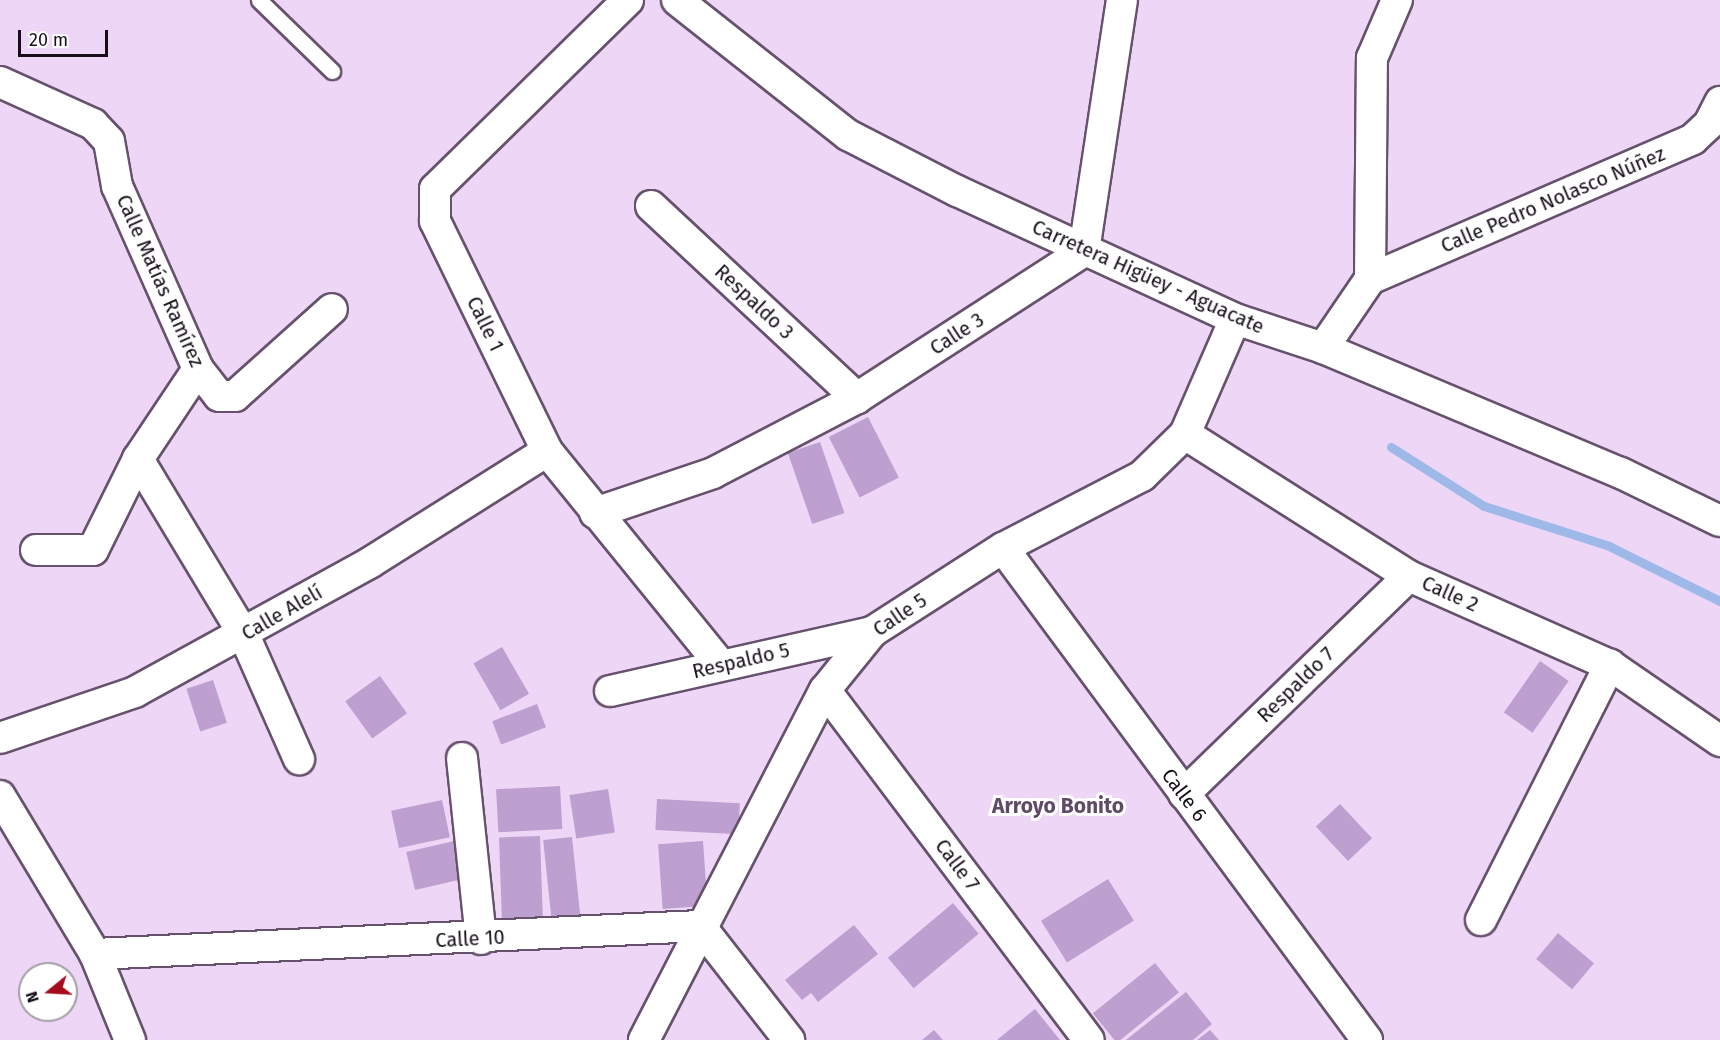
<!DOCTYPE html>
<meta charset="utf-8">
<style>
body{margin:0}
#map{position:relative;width:1720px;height:1040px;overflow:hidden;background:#eed7f6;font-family:"Fira Sans",sans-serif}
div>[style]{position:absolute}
.stream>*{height:9px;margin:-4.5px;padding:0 4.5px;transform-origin:4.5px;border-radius:4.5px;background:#9eb9e8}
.building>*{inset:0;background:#bda0cf;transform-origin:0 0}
.roads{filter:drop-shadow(2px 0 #66526c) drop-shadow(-2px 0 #66526c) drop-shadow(0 2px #66526c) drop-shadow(0 -2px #66526c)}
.service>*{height:15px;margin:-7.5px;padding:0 7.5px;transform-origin:7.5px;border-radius:7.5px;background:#fff}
.minor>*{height:30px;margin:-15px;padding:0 15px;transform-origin:15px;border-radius:15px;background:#fff}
span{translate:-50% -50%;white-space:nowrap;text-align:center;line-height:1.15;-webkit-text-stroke:6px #fff;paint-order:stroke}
.street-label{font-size:20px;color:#160e19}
.neighbourhood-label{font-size:21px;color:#5f4b66;font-weight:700}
.north{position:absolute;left:18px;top:962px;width:60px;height:60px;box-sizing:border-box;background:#fff;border:2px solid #a29fa3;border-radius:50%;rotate:252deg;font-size:16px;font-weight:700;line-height:24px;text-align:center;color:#160e19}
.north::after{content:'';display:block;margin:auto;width:21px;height:27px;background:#a50b1e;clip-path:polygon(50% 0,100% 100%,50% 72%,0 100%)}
.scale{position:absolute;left:18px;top:30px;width:90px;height:27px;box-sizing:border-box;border:3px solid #160e19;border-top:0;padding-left:8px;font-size:18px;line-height:21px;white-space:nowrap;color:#160e19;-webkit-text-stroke:4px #fff;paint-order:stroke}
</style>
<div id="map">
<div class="stream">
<i style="left:1391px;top:447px;width:110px;rotate:32.4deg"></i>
<i style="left:1484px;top:506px;width:131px;rotate:17.7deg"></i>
<i style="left:1609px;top:546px;width:124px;rotate:26.4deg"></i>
</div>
<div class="building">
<i style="left:868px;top:417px;width:68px;height:44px;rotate:63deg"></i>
<i style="left:820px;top:442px;width:75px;height:34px;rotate:71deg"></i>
<i style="left:502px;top:647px;width:54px;height:33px;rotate:60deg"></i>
<i style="left:1540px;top:661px;width:35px;height:63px;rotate:35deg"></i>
<i style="left:380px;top:676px;width:46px;height:43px;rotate:54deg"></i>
<i style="left:213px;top:680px;width:45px;height:28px;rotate:72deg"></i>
<i style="left:537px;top:704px;width:25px;height:48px;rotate:69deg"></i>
<i style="left:560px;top:786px;width:43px;height:64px;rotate:87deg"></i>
<i style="left:608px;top:789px;width:44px;height:39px;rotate:81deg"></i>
<i style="left:657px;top:799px;width:83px;height:31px;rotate:3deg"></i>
<i style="left:442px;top:800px;width:38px;height:52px;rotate:78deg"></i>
<i style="left:1340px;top:804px;width:47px;height:33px;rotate:47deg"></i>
<i style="left:540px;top:836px;width:93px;height:41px;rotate:88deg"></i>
<i style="left:572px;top:837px;width:82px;height:29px;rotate:84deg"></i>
<i style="left:454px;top:841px;width:39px;height:49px;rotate:77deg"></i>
<i style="left:703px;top:841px;width:65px;height:45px;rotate:86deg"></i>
<i style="left:1108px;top:879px;width:49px;height:79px;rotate:58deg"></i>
<i style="left:953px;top:903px;width:40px;height:85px;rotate:50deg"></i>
<i style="clip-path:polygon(854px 925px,878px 954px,818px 1002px,811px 993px,802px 1000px,785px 980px)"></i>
<i style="left:1558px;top:933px;width:47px;height:34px;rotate:40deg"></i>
<i style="left:1155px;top:963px;width:38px;height:80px;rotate:51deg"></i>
<i style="clip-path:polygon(1186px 992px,1212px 1024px,1193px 1040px,1126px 1040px)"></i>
<i style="clip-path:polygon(1035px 1009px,1060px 1040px,997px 1040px)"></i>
<i style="clip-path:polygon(934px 1030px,943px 1040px,922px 1040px)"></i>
<i style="clip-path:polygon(1210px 1030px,1219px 1040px,1197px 1040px)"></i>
</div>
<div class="roads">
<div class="service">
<i style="left:259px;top:0;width:102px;rotate:44.2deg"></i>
</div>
<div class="minor">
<i style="left:628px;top:0;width:270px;rotate:135.6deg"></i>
<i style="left:435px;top:189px;width:32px;rotate:90deg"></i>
<i style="left:435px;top:221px;width:256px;rotate:64deg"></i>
<i style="left:547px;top:451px;width:276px;rotate:50.9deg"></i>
<i style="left:677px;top:0;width:218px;rotate:38.3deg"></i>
<i style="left:848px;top:135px;width:123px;rotate:27.2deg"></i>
<i style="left:957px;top:191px;width:306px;rotate:24.7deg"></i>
<i style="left:1235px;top:319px;width:93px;rotate:18.2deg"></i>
<i style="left:1323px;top:348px;width:323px;rotate:22.8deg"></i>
<i style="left:1621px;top:473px;width:110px;rotate:25.9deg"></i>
<i style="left:0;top:82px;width:102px;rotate:24.3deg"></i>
<i style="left:93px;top:124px;width:23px;rotate:47deg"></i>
<i style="left:109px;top:141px;width:46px;rotate:79.9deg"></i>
<i style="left:117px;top:186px;width:200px;rotate:66.1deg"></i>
<i style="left:198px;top:369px;width:34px;rotate:52deg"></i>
<i style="left:219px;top:396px;width:16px"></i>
<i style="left:235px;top:396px;width:130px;rotate:-41.9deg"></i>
<i style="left:651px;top:206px;width:282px;rotate:43deg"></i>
<i style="left:1370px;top:279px;width:352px;rotate:-23.4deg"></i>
<i style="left:1693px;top:139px;width:22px;rotate:-43deg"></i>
<i style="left:1709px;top:124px;width:25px;rotate:-63deg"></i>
<i style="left:1323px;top:348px;width:83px;rotate:-55.7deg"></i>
<i style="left:1370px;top:279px;width:221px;rotate:-89.5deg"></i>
<i style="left:1372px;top:58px;width:63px;rotate:-66.7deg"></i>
<i style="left:198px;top:369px;width:108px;rotate:123.7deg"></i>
<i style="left:138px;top:459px;width:205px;rotate:58.9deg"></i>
<i style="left:244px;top:635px;width:136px;rotate:66.1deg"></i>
<i style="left:1185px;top:434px;width:265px;rotate:32.4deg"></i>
<i style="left:1409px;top:576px;width:220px;rotate:23.9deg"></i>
<i style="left:1610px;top:665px;width:134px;rotate:34.6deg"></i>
<i style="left:595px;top:513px;width:125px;rotate:-18.7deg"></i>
<i style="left:713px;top:473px;width:162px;rotate:-27.5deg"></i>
<i style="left:857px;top:398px;width:270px;rotate:-32.9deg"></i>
<i style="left:1084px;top:251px;width:254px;rotate:-81.4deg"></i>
<i style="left:1003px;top:548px;width:612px;rotate:53.5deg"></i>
<i style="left:36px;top:550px;width:57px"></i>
<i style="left:93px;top:550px;width:102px;rotate:-63.7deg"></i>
<i style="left:825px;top:690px;width:438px;rotate:53deg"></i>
<i style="left:610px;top:691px;width:269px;rotate:-12.7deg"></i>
<i style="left:0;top:738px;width:143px;rotate:-18.8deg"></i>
<i style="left:135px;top:692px;width:269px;rotate:-28.8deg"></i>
<i style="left:371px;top:562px;width:208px;rotate:-32.2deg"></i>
<i style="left:462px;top:758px;width:182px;rotate:84deg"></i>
<i style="left:1184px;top:794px;width:313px;rotate:-44.1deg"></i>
<i style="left:0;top:796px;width:184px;rotate:59deg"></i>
<i style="left:95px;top:954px;width:93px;rotate:67.9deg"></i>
<i style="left:1481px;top:920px;width:286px;rotate:-63.2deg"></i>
<i style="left:95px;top:954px;width:606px;rotate:-2.65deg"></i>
<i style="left:700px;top:926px;width:145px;rotate:52deg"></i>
<i style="left:644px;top:1040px;width:394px;rotate:-62.7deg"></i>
<i style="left:825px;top:690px;width:75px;rotate:-51deg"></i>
<i style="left:872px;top:632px;width:156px;rotate:-32.7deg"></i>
<i style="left:1003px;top:548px;width:157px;rotate:-27.4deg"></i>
<i style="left:1142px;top:476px;width:60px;rotate:-44.3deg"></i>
<i style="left:1185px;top:434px;width:125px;rotate:-66.5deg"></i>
</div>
</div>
<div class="street-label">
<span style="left:1553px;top:200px;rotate:-23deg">Calle Pedro Nolasco Núñez</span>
<span style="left:1148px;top:277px;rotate:24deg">Carretera Higüey - Aguacate</span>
<span style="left:160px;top:281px;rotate:66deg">Calle Matías Ramírez</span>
<span style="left:754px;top:302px;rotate:43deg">Respaldo 3</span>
<span style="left:485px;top:324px;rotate:64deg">Calle 1</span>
<span style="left:957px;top:334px;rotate:-33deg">Calle 3</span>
<span style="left:1450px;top:594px;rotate:24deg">Calle 2</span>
<span style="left:282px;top:613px;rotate:-30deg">Calle Alelí</span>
<span style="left:900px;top:615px;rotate:-34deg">Calle 5</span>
<span style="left:741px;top:661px;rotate:-13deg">Respaldo 5</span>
<span style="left:1296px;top:685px;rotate:-44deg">Respaldo 7</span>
<span style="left:1184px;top:795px;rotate:53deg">Calle 6</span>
<span style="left:957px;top:865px;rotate:53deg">Calle 7</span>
<span style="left:470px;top:939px;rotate:-3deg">Calle 10</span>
</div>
<div class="neighbourhood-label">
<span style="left:1058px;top:806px">Arroyo Bonito</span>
</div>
<div class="north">N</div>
<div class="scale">20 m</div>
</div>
